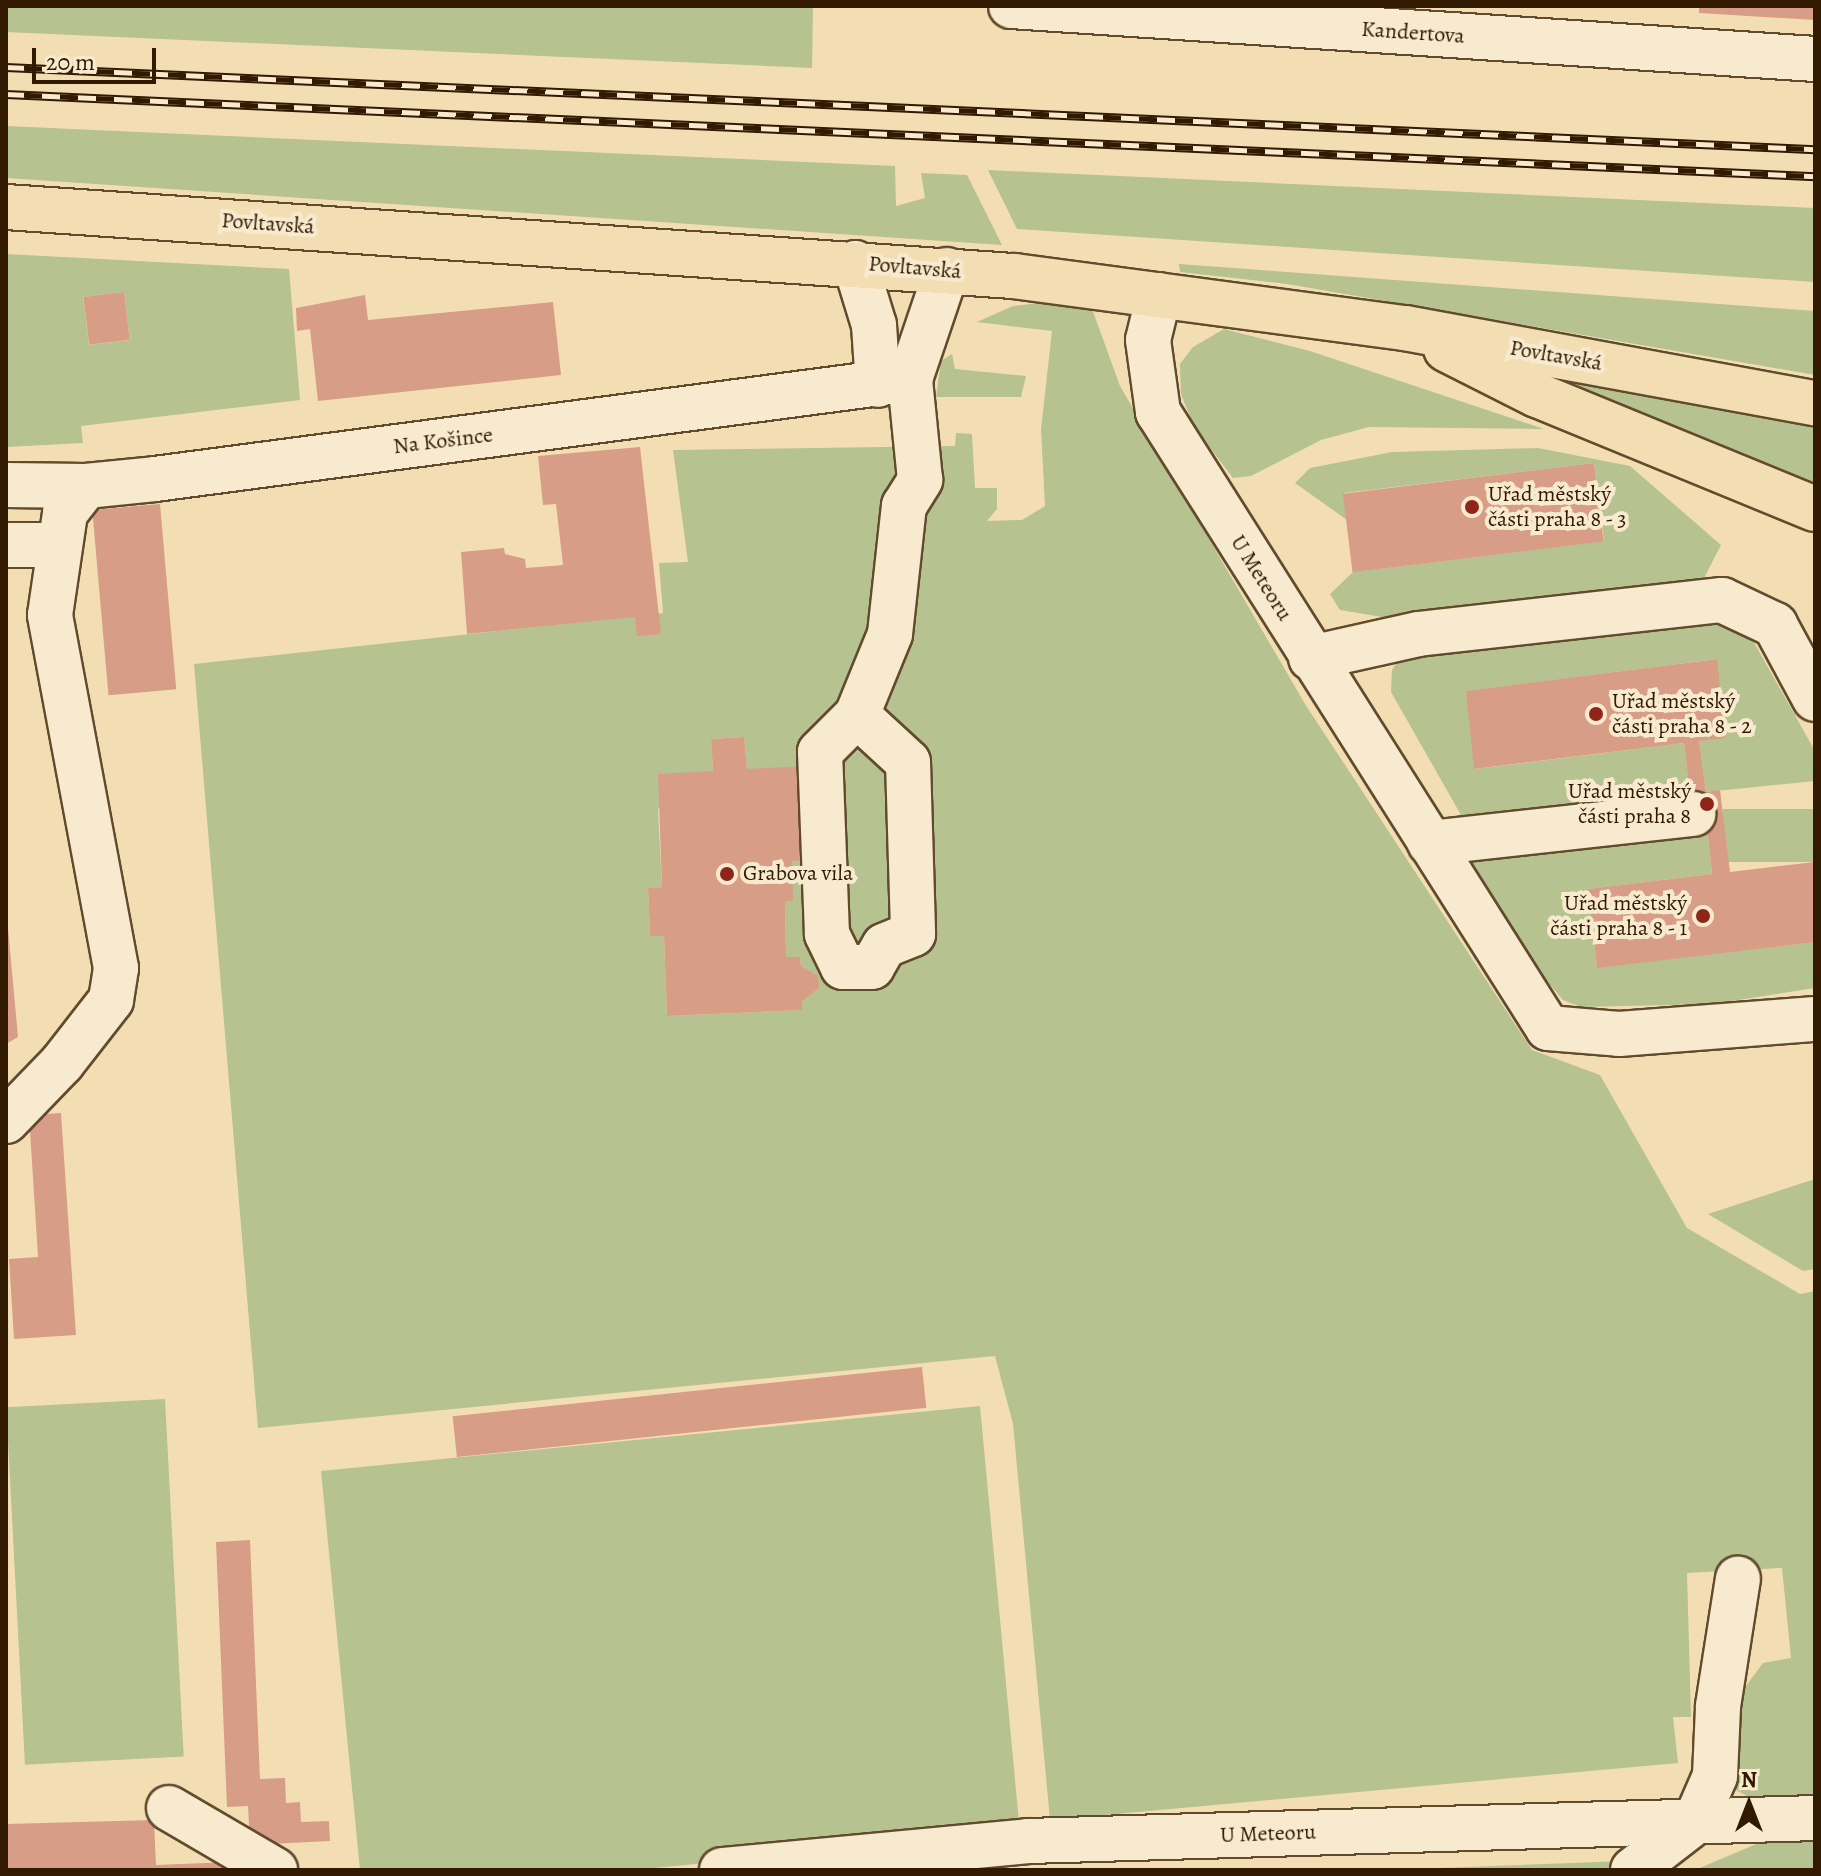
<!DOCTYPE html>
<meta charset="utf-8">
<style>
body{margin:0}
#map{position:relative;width:1821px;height:1876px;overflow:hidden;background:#f3deb4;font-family:Alegreya,serif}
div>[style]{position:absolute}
.green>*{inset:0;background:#b6c290;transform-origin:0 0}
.building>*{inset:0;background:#d89d86;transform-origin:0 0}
.roads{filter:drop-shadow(2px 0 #624b2d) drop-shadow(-2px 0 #624b2d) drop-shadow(0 2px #624b2d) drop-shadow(0 -2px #624b2d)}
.minor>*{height:44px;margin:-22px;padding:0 22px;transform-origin:22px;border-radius:22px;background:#f7eace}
.major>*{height:44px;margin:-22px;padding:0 22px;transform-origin:22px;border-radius:22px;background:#f3deb4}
.rail>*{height:9px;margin-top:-4.5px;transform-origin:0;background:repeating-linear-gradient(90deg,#f7eace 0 18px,#311a00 0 36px);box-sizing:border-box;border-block:2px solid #311a00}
.dots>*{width:22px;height:22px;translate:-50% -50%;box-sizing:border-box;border:4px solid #f7eace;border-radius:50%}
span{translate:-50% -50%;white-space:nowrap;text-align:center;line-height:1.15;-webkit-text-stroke:8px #f7eace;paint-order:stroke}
.street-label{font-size:22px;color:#311a00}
.poi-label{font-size:22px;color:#311a00}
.left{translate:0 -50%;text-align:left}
.right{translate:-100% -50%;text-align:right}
.frame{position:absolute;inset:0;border:8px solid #311a00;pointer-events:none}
.north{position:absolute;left:1709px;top:1764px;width:80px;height:80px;-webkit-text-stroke:6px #f7eace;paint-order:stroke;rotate:0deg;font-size:22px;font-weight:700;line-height:32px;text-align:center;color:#311a00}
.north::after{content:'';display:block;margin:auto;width:28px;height:36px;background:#311a00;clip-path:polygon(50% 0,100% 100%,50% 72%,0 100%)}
.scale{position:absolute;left:32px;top:48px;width:124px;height:36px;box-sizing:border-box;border:4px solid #311a00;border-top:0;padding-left:10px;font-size:24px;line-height:28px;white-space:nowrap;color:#311a00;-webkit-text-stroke:6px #f7eace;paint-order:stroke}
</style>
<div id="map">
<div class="green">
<i style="clip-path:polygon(6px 6px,813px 6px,812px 68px,6px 32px)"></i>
<i style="clip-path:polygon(6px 126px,895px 166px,896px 206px,925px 198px,921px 173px,967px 175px,1002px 245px,6px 178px)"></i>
<i style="clip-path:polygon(988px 170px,1815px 208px,1815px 282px,1017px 229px)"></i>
<i style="clip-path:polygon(evenodd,6px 254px,289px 269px,300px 400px,81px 426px,83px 443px,6px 447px,6px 254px,124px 292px,130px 340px,89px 345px,83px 297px,124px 292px)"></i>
<i style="clip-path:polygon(1179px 264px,1815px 311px,1815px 375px,1287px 284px,1180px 272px)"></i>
<i style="clip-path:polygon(evenodd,1047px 302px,1091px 306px,1120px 386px,1305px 704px,1532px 1050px,1600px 1075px,1687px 1228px,1800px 1294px,1815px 1291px,1815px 1805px,1764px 1806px,1736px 1790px,1734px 1702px,1763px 1663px,1791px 1658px,1782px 1568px,1687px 1573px,1691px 1717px,1673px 1717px,1678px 1763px,1050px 1820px,1013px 1424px,995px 1356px,258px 1428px,194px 664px,663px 613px,659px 563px,688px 562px,673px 450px,955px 446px,956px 433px,972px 434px,975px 488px,997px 488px,997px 509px,987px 521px,1022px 520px,1045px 506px,1041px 429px,1052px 331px,977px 322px,1013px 306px,1047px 302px,744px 737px,747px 769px,793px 901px,785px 901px,786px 957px,800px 957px,801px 966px,817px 976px,819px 988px,802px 1002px,802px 1010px,667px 1016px,664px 936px,650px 935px,648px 888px,662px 887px,658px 809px,713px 771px,711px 739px,744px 737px)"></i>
<i style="clip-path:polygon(1224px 329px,1310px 351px,1544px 429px,1369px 427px,1321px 440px,1251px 476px,1233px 478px,1194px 427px,1181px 394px,1180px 364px,1193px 347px)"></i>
<i style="clip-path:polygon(952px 354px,955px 369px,1026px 376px,1021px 397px,936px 397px,941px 361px)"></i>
<i style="clip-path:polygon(1569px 378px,1815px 427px,1815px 489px,1581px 388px)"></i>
<i style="clip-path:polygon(1538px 448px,1630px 466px,1721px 545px,1704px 578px,1388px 618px,1340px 610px,1330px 594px,1353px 572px,1604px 541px,1594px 463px,1344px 493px,1347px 520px,1295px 483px,1310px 468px,1392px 452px)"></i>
<i style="clip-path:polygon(1718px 608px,1742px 621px,1815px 751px,1815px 781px,1706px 792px,1699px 741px,1725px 737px,1716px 659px,1467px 691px,1475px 769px,1684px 743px,1690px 793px,1465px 822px,1391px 692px,1392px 670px,1406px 648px)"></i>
<i style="left:1815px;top:809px;width:53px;height:92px;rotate:90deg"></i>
<i style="clip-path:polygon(1707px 827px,1712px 874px,1588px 889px,1597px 967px,1815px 942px,1815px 988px,1712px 1004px,1581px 1007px,1563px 1000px,1541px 974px,1472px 864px,1474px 854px)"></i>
<i style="clip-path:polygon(1815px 1179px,1815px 1269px,1803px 1271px,1708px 1214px)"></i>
<i style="left:165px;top:1399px;width:358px;height:159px;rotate:87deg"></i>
<i style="clip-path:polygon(980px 1406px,1020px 1833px,633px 1870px,360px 1870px,321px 1471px)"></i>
<i style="clip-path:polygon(1815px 1841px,1815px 1870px,1695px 1870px,1761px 1842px)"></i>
<i style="clip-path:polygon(1625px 1861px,1606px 1870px,1384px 1870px)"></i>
</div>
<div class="building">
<i style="clip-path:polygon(1699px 6px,1815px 6px,1815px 20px,1699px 13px)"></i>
<i style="left:124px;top:292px;width:48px;height:41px;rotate:83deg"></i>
<i style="clip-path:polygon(365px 295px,368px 320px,553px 302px,561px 375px,318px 401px,310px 329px,297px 331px,296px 308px)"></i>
<i style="clip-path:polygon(640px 447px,661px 634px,637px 636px,635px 617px,467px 634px,461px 552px,504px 548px,505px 554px,525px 559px,526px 568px,563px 565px,556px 504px,543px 505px,538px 456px)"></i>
<i style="left:1594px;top:463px;width:79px;height:253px;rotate:83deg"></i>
<i style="left:160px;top:504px;width:186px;height:68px;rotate:85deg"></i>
<i style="clip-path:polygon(1717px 659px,1725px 738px,1699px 741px,1706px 792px,1720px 790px,1730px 872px,1815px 862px,1815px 942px,1597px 968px,1588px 889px,1712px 874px,1707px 827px,1694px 829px,1684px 743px,1474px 769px,1466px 691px)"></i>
<i style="clip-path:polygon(744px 737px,747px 769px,809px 766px,813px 860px,792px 861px,793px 901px,785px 901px,786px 957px,800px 957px,801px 966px,818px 976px,819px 988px,802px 1002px,802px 1010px,667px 1016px,664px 936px,650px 936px,648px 888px,662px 887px,658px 774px,713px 771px,711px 739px)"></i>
<i style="clip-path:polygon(6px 906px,18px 1037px,6px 1044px)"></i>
<i style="clip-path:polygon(61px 1113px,76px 1335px,14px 1339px,9px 1259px,38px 1257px,29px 1115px)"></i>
<i style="left:922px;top:1367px;width:41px;height:472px;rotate:84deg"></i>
<i style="clip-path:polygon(250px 1540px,260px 1779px,285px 1778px,286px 1803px,300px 1802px,301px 1822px,329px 1821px,330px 1841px,250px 1845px,248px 1806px,227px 1807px,216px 1542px)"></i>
<i style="clip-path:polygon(154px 1820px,156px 1865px,231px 1862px,231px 1870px,6px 1870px,6px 1824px)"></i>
</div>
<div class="roads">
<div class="minor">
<i style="left:1011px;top:6px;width:806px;rotate:3.77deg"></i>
<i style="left:855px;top:263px;width:65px;rotate:73deg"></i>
<i style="left:874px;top:325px;width:60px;rotate:86.2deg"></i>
<i style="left:1159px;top:295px;width:46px;rotate:103.7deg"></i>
<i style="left:1148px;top:340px;width:73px;rotate:82.1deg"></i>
<i style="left:1158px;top:412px;width:729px;rotate:57.66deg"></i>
<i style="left:1548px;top:1028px;width:71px;rotate:4.8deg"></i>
<i style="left:1619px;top:1034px;width:197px;rotate:-4.4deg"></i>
<i style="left:6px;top:485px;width:80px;rotate:0.7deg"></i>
<i style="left:86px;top:486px;width:69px;rotate:-5.8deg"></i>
<i style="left:155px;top:479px;width:762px;rotate:-7.54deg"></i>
<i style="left:910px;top:379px;width:115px;rotate:-71.3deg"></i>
<i style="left:6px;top:545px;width:54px"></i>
<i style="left:1311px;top:658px;width:110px;rotate:-12.6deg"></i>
<i style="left:1418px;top:634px;width:306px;rotate:-6.4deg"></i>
<i style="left:1722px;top:600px;width:59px;rotate:25.3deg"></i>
<i style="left:1775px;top:625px;width:84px;rotate:61.6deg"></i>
<i style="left:857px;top:715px;width:69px;rotate:42.7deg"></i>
<i style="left:908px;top:762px;width:172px;rotate:88.3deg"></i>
<i style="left:913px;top:934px;width:31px;rotate:158deg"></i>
<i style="left:884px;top:946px;width:24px;rotate:120deg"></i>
<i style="left:872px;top:967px;width:29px;rotate:180deg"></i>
<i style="left:843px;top:967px;width:37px;rotate:-116deg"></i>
<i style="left:827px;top:934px;width:182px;rotate:-92.2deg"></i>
<i style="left:820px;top:752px;width:52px;rotate:-45deg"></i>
<i style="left:857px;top:715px;width:87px;rotate:-67.8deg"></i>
<i style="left:890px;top:634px;width:129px;rotate:-83.8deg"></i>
<i style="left:904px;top:506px;width:31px;rotate:-58deg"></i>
<i style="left:920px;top:480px;width:101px;rotate:-95.7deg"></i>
<i style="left:1430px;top:843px;width:265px;rotate:-6.3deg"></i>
<i style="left:6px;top:1121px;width:81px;rotate:-46deg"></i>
<i style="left:62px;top:1063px;width:80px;rotate:-52.1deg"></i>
<i style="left:111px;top:1000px;width:32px;rotate:-81deg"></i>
<i style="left:116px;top:968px;width:359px;rotate:-100.6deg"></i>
<i style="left:50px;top:615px;width:103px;rotate:-81.6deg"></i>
<i style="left:65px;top:513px;width:34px;rotate:-52deg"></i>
<i style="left:169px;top:1808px;width:123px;rotate:30.3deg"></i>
<i style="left:722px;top:1870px;width:307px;rotate:-5.4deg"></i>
<i style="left:1028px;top:1841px;width:787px;rotate:-1.67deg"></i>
<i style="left:1633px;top:1870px;width:78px;rotate:-37.7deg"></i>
<i style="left:1695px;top:1822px;width:50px;rotate:-66.5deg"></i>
<i style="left:1715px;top:1776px;width:70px;rotate:-87.5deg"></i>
<i style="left:1718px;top:1706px;width:129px;rotate:-81.1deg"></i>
</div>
<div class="major">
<i style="left:6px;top:207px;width:1010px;rotate:3.92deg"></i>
<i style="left:1014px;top:276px;width:394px;rotate:7.6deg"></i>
<i style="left:1405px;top:328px;width:417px;rotate:10.4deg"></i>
<i style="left:1446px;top:349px;width:102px;rotate:26.8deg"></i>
<i style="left:1537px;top:395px;width:300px;rotate:22.3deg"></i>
</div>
</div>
<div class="rail">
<i style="left:6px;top:67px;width:1811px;rotate:2.6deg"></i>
<i style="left:6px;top:94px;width:1811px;rotate:2.6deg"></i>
</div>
<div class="dots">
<i style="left:1472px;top:507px;background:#8f2418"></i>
<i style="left:1596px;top:714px;background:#8f2418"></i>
<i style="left:1707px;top:804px;background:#8f2418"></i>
<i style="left:727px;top:874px;background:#8f2418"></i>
<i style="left:1703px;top:916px;background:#8f2418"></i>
</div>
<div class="street-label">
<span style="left:1413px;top:33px;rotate:4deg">Kandertova</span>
<span style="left:268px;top:224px;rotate:4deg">Povltavská</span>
<span style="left:915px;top:268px;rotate:5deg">Povltavská</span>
<span style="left:1556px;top:356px;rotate:10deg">Povltavská</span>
<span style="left:443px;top:441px;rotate:-7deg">Na Košince</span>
<span style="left:1261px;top:578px;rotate:58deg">U Meteoru</span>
<span style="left:1268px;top:1834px;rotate:-2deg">U Meteoru</span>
</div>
<div class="poi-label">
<span class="left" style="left:1488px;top:507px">Uřad městský<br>části praha 8 - 3</span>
<span class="left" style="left:1612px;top:714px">Uřad městský<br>části praha 8 - 2</span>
<span class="right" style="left:1691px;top:804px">Uřad městský<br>části praha 8</span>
<span class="left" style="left:743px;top:874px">Grabova vila</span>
<span class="right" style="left:1687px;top:916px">Uřad městský<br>části praha 8 - 1</span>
</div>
<div class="frame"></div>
<div class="north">N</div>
<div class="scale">20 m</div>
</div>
